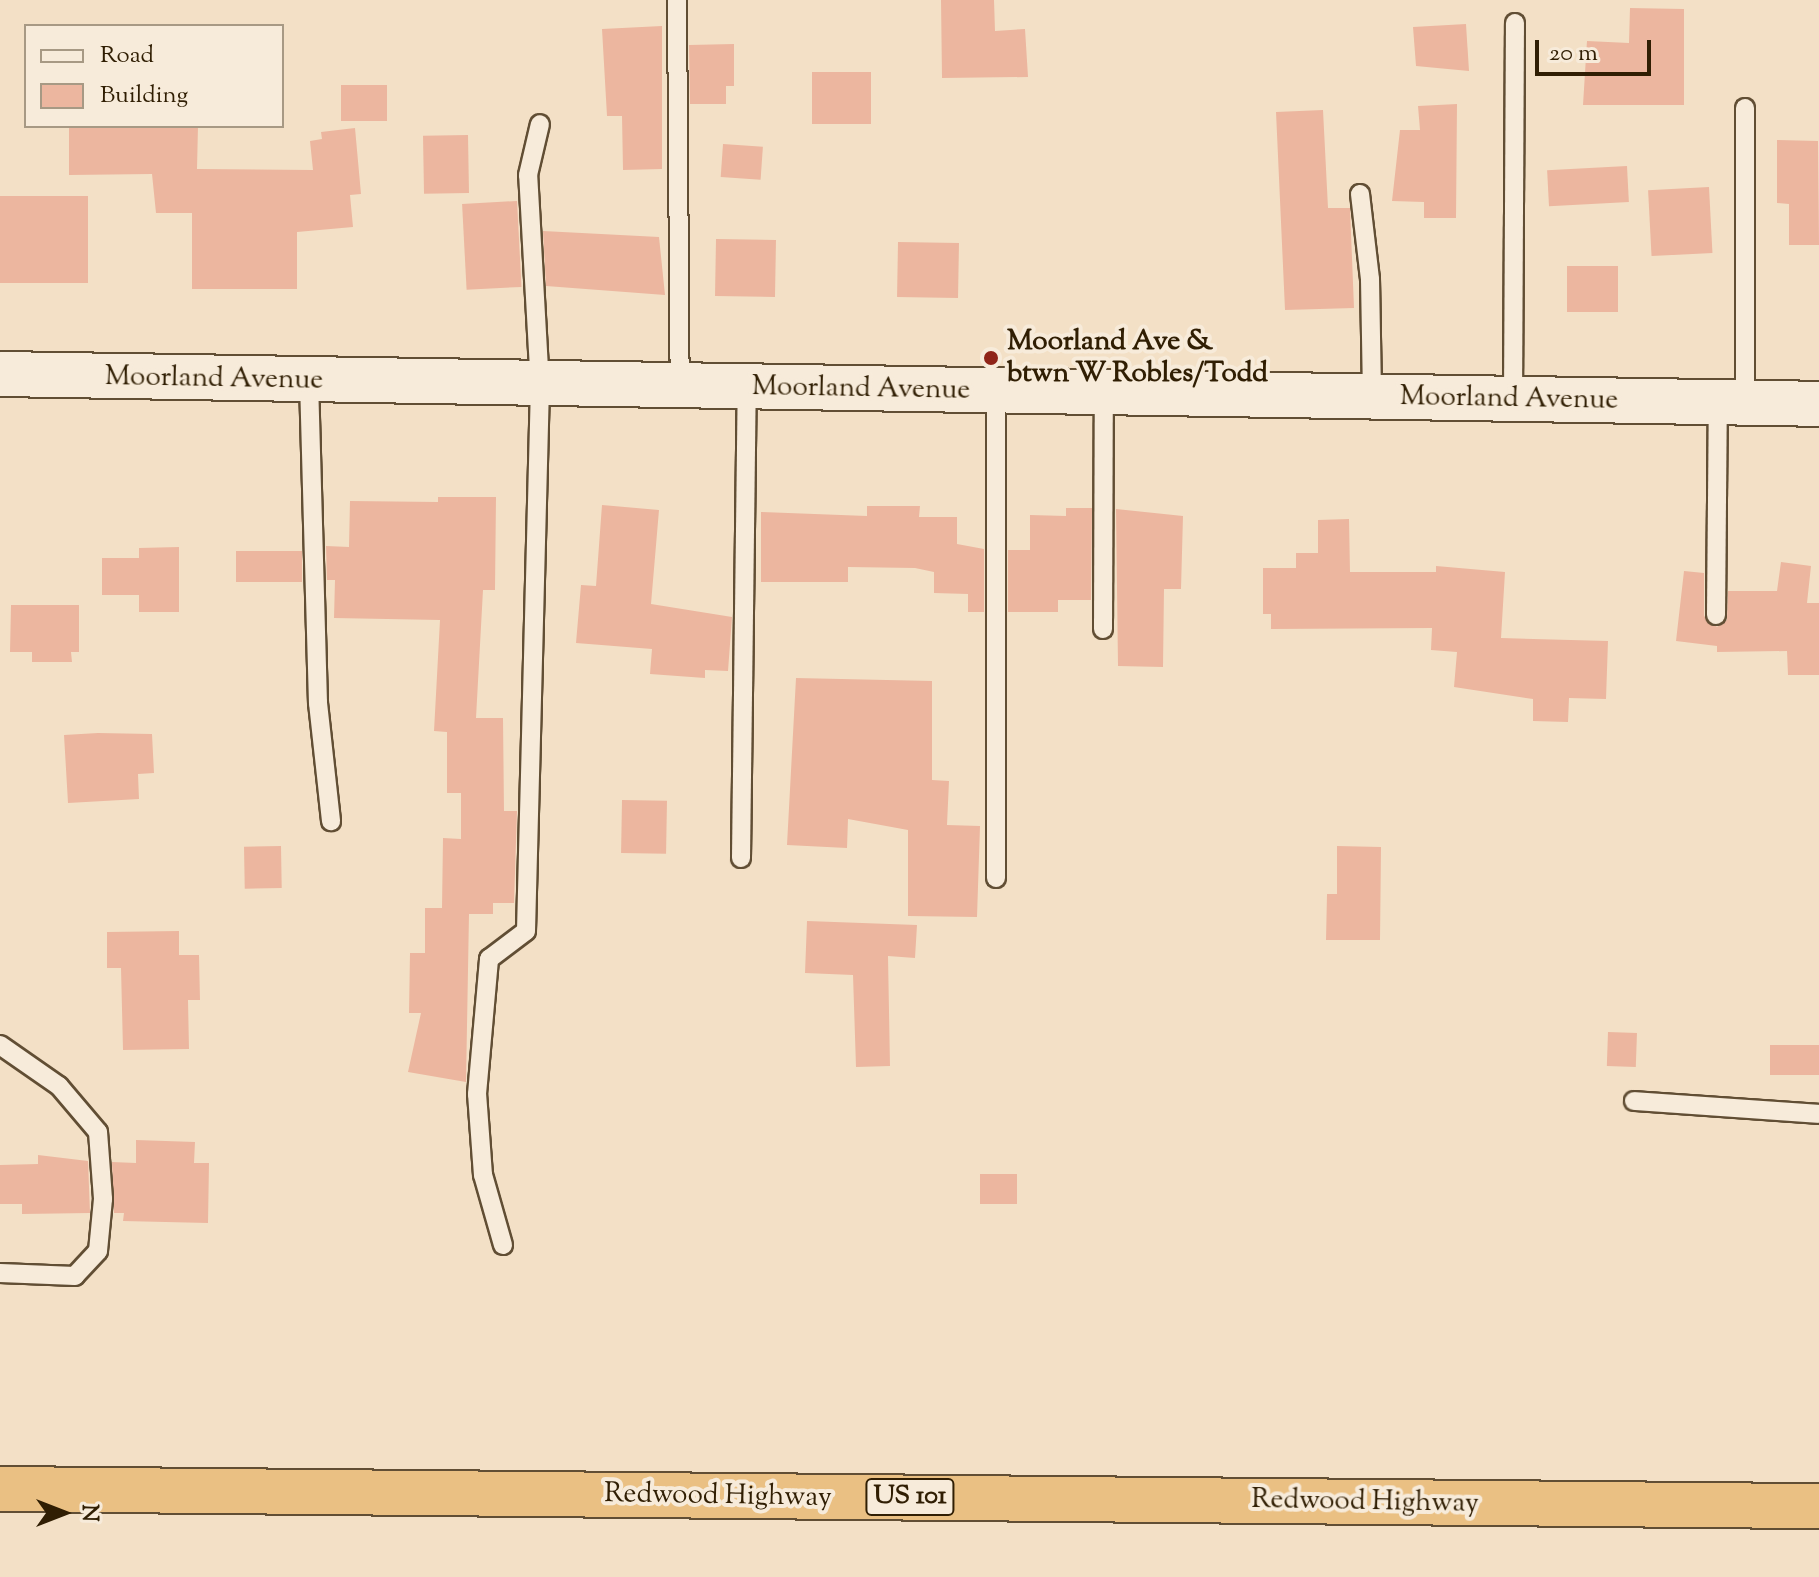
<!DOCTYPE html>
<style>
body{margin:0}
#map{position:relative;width:1819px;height:1577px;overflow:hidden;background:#f3e0c6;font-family:"Sorts Mill Goudy",serif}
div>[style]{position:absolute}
.building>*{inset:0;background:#ecb69f;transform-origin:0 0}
.roads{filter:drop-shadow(2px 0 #614e34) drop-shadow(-2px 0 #614e34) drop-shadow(0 2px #614e34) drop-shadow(0 -2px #614e34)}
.lane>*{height:18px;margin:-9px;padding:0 9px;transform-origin:9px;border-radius:9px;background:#f7ebda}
.secondary>*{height:44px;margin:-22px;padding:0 22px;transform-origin:22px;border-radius:22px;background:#f7ebda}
.highway>*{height:44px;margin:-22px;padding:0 22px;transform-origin:22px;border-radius:22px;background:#eac083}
.dots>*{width:22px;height:22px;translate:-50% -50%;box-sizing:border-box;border:4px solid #f7ebda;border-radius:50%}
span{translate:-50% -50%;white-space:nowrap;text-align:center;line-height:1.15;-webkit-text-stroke:8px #f7ebda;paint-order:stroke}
.shield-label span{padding:2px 6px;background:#f7ebda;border:2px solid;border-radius:6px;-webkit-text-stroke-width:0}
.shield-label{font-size:26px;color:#301e03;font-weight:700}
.poi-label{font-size:28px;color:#301e03;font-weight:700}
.left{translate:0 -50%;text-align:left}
.street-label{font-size:28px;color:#301e03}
.legend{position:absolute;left:24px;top:24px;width:260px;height:104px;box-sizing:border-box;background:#f7ebda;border:2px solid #a79984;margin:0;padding:10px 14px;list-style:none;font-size:24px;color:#301e03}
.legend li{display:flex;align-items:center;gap:16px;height:40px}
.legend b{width:40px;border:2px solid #a79984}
.north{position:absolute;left:24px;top:1473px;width:80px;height:80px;-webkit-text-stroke:6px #f7ebda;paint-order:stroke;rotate:90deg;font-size:22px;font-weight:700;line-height:32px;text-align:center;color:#301e03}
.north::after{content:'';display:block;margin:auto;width:28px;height:36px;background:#301e03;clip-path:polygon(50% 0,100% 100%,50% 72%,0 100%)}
.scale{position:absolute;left:1535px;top:40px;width:116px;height:36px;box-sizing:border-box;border:4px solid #301e03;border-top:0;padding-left:10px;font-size:24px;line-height:28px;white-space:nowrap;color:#301e03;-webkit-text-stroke:6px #f7ebda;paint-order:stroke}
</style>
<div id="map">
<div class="building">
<i style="clip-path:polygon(941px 0,994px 0,995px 31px,1025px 29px,1028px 77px,942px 78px)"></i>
<i style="clip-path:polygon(1630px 8px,1684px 9px,1684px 105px,1583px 105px,1587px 41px,1629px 43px)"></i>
<i style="clip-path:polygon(1466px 24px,1469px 71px,1416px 66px,1413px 27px)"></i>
<i style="clip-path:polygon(662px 26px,662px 169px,623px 170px,622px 116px,607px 116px,602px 29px)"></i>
<i style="clip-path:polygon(734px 44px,734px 86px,726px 86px,726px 104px,690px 104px,689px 45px)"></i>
<i style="left:812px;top:72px;width:59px;height:52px"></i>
<i style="left:341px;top:85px;width:46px;height:36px"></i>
<i style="clip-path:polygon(1457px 104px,1456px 218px,1424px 218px,1424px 202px,1392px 201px,1400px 130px,1420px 130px,1418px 106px)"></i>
<i style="clip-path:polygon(1323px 110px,1328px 208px,1350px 208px,1354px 308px,1285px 310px,1276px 112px)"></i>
<i style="clip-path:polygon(69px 126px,198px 126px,197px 169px,313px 170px,310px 141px,322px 139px,321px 132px,355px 128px,361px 194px,350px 195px,353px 227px,297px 232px,297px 289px,192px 289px,192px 213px,156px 213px,152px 174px,69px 175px)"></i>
<i style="left:468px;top:135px;width:58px;height:45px;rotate:89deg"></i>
<i style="clip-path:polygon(1777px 140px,1818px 141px,1819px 245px,1789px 245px,1789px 204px,1777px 203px)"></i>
<i style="left:723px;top:144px;width:40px;height:33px;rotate:4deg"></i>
<i style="left:1627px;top:166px;width:36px;height:80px;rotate:87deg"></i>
<i style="left:1709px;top:187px;width:66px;height:61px;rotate:87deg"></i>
<i style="left:0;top:196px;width:88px;height:87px"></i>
<i style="left:517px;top:201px;width:86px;height:55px;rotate:87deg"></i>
<i style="clip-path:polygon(543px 231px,659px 237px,665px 295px,546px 286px)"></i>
<i style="left:716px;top:239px;width:60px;height:57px;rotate:1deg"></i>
<i style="left:898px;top:242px;width:61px;height:55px;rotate:1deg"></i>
<i style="left:1567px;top:266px;width:51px;height:46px"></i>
<i style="clip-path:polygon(438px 497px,496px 497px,495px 590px,483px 590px,476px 718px,503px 718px,504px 811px,517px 811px,514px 903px,493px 903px,493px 914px,469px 914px,466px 1082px,408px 1072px,421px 1013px,409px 1013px,410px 953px,425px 953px,425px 908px,442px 908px,443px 838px,461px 839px,461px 793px,447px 793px,447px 732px,434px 731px,440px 620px,334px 618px,335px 580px,327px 580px,326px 546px,349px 547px,350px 501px,438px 502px)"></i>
<i style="clip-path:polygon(602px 505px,659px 510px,651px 604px,732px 617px,728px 671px,705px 670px,705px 678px,650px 674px,652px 649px,576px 643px,581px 585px,596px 586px)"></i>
<i style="clip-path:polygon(867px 506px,920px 506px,919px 517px,957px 517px,957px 544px,984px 549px,984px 612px,968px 612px,968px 594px,934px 593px,934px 572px,915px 568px,848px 567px,848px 582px,761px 582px,761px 512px,867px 516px)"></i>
<i style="clip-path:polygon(1066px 508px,1092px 508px,1091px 600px,1058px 600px,1058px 612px,1008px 612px,1008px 550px,1030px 550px,1030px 515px,1066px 516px)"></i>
<i style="clip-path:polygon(1116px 509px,1183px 516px,1181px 589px,1164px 589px,1163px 667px,1118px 666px)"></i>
<i style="clip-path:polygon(1349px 519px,1350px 572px,1436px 572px,1436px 566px,1505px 572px,1501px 638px,1608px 641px,1606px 699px,1569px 698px,1568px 722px,1533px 721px,1533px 699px,1454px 687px,1457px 652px,1431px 650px,1432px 628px,1271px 629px,1271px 614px,1263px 614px,1263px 568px,1296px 568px,1296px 553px,1318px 553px,1318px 520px)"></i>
<i style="clip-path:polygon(179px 547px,179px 612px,139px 612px,139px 595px,102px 595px,102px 558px,139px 558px,139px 548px)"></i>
<i style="left:236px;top:551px;width:66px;height:31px"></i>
<i style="clip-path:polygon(1781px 562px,1811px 566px,1807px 603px,1819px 603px,1819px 675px,1788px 675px,1787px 651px,1717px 652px,1717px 646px,1676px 641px,1684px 571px,1704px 573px,1704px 616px,1717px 627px,1727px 620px,1728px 591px,1777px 591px)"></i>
<i style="clip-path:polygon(11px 605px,79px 605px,79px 652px,71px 652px,72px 662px,32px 662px,32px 652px,10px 652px)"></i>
<i style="clip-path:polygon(796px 678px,932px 681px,932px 780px,949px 781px,947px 825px,980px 826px,977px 917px,908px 916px,908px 830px,848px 819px,847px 848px,787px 845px)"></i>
<i style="clip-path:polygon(98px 733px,152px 734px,154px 773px,138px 774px,139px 799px,68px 803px,64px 735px)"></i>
<i style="left:622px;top:800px;width:45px;height:53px;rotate:1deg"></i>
<i style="left:281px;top:846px;width:42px;height:37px;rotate:89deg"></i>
<i style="clip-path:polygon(1337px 846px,1381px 847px,1380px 940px,1326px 940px,1327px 894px,1337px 894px)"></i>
<i style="clip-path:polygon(807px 921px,917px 925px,915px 958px,888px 956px,890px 1066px,856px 1067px,853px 975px,805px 973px)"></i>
<i style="clip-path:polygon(179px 931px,179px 955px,199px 955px,200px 1000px,188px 1000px,189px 1049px,123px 1050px,121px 968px,107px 968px,107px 932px)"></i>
<i style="left:1608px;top:1032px;width:29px;height:34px;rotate:2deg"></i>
<i style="left:1770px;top:1045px;width:49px;height:30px"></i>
<i style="clip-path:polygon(136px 1140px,195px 1142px,194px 1163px,209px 1163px,208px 1223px,123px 1221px,124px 1213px,114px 1213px,112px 1162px,136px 1163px)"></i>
<i style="clip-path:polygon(38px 1155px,88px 1161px,90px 1213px,22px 1214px,22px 1204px,0 1204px,0 1165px,38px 1164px)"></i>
<i style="left:980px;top:1174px;width:37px;height:30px"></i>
</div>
<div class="roads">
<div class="lane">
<i style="left:677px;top:0;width:383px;rotate:89.6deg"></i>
<i style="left:1745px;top:108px;width:295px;rotate:90deg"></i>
<i style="left:1360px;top:194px;width:86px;rotate:83.3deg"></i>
<i style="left:1370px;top:279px;width:118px;rotate:89deg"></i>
<i style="left:309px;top:381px;width:322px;rotate:88.4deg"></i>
<i style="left:318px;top:703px;width:119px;rotate:83.7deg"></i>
<i style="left:996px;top:391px;width:487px;rotate:90deg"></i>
<i style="left:1513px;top:400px;width:377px;rotate:-89.7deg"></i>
<i style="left:1716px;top:615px;width:212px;rotate:-89.5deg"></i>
<i style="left:1103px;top:629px;width:236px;rotate:-89.8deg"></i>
<i style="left:741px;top:858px;width:471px;rotate:-89.3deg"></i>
<i style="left:0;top:1045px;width:72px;rotate:34.8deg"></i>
<i style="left:59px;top:1086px;width:60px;rotate:49.7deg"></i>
<i style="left:98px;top:1132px;width:67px;rotate:85.7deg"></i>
<i style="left:103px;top:1199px;width:52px;rotate:95.5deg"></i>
<i style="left:98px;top:1251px;width:34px;rotate:133deg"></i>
<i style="left:75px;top:1276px;width:75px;rotate:-177.7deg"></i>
<i style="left:1634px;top:1101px;width:185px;rotate:4deg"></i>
<i style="left:503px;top:1245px;width:73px;rotate:-105.9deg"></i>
<i style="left:483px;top:1175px;width:81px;rotate:-94.2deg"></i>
<i style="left:477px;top:1094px;width:136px;rotate:-84.9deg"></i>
<i style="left:489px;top:959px;width:46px;rotate:-37.1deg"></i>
<i style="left:526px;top:931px;width:544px;rotate:-88.53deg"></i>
<i style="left:540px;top:387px;width:212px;rotate:-93.2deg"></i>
<i style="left:528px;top:175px;width:52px;rotate:-76.8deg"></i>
</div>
<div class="secondary">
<i style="left:0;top:374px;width:1819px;rotate:0.94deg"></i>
</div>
<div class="highway">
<i style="left:0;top:1489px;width:1819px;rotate:0.54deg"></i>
</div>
</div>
<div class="dots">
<i style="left:991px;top:358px;background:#8f2418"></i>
</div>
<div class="shield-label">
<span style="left:910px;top:1497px">US 101</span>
</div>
<div class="poi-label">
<span class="left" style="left:1007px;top:358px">Moorland Ave &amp;<br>btwn W Robles/Todd</span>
</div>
<div class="street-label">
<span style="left:214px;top:379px;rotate:1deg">Moorland Avenue</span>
<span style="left:861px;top:389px;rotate:1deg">Moorland Avenue</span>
<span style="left:1509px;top:399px;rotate:1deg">Moorland Avenue</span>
<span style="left:718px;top:1496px;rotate:1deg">Redwood Highway</span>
<span style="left:1365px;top:1502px;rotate:1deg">Redwood Highway</span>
</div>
<ul class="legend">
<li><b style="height:10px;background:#f7ebda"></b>Road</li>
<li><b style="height:22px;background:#ecb69f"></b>Building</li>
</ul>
<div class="north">N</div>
<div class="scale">20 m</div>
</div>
